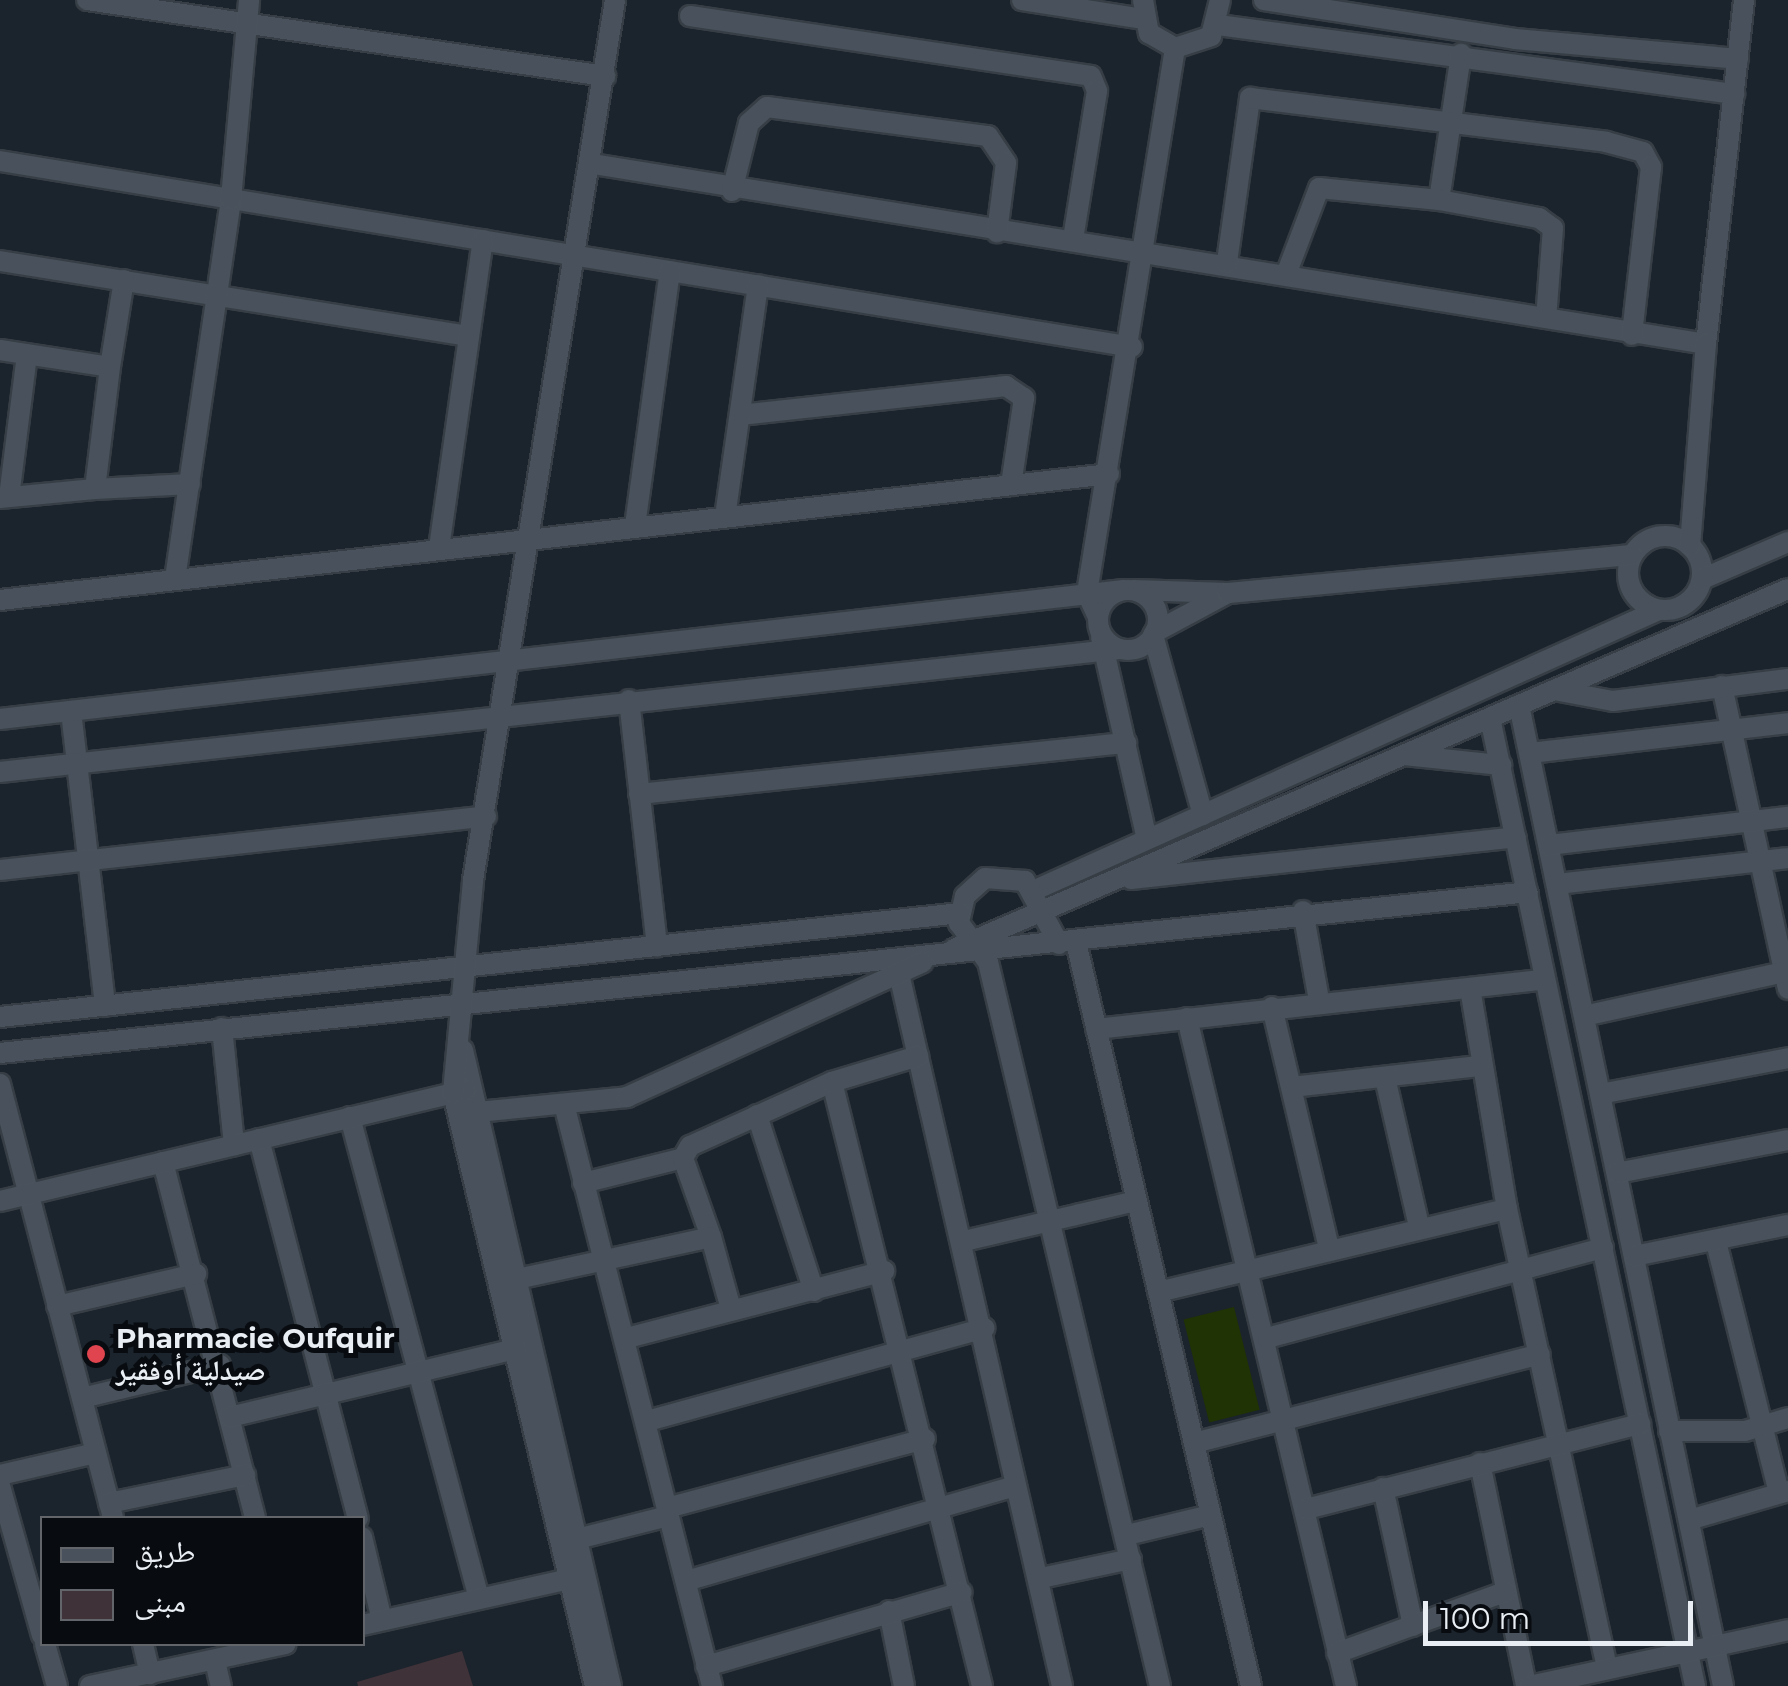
<!DOCTYPE html>
<meta charset="utf-8">
<style>
body{margin:0}
#map{position:relative;width:1788px;height:1686px;overflow:hidden;background:#1b232c;font-family:Montserrat,"Noto Naskh Arabic",sans-serif}
div>[style]{position:absolute}
.green>*{inset:0;background:#203305;transform-origin:0 0}
.building>*{inset:0;background:#3f3238}
.roads{filter:drop-shadow(2px 0 #373e45) drop-shadow(-2px 0 #373e45) drop-shadow(0 2px #373e45) drop-shadow(0 -2px #373e45)}
.minor>*{height:20px;margin:-10px;padding:0 10px;transform-origin:10px;border-radius:10px;background:#49525c}
.minor>.ring{margin:-10px;padding:0;box-sizing:content-box;background:none;border:20px solid #49525c;border-radius:50%}
.dots>*{width:28px;height:28px;translate:-50% -50%;box-sizing:border-box;border:5px solid #080c10;border-radius:50%}
span{translate:-50% -50%;white-space:nowrap;text-align:center;line-height:1.15;-webkit-text-stroke:10px #080c10;paint-order:stroke}
.poi-label{font-size:28px;color:#e9eef4;font-weight:700}
.left{translate:0 -50%;text-align:left}
.legend{position:absolute;left:40px;top:1516px;width:325px;height:130px;box-sizing:border-box;background:#080c10;border:2px solid #62666b;margin:0;padding:12px 18px;list-style:none;font-size:30px;color:#e9eef4}
.legend li{display:flex;align-items:center;gap:20px;height:50px}
.legend b{width:50px;border:2px solid #62666b}
.scale{position:absolute;left:1423px;top:1601px;width:270px;height:45px;box-sizing:border-box;border:5px solid #e9eef4;border-top:0;padding-left:12px;font-size:30px;line-height:35px;white-space:nowrap;color:#e9eef4;-webkit-text-stroke:8px #080c10;paint-order:stroke}
</style>
<div id="map">
<div class="green">
<i style="left:1234px;top:1307px;width:106px;height:52px;rotate:76deg"></i>
</div>
<div class="building">
<i style="clip-path:polygon(462px 1651px,473px 1686px,358px 1686px,357px 1682px)"></i>
</div>
<div class="roads">
<div class="minor">
<i style="left:87px;top:0;width:524px;rotate:8.35deg"></i>
<i style="left:1022px;top:0;width:122px;rotate:8.9deg"></i>
<i style="left:1143px;top:0;width:34px;rotate:80deg"></i>
<i style="left:1149px;top:33px;width:30px;rotate:30deg"></i>
<i style="left:1175px;top:48px;width:38px;rotate:-18deg"></i>
<i style="left:1211px;top:36px;width:37px;rotate:-76deg"></i>
<i style="left:1264px;top:0;width:254px;rotate:8.8deg"></i>
<i style="left:1515px;top:39px;width:224px;rotate:5.1deg"></i>
<i style="left:690px;top:16px;width:405px;rotate:8.5deg"></i>
<i style="left:1091px;top:76px;width:16px;rotate:68deg"></i>
<i style="left:1097px;top:91px;width:151px;rotate:99.2deg"></i>
<i style="left:1218px;top:25px;width:521px;rotate:7.62deg"></i>
<i style="left:0;top:161px;width:1147px;rotate:9.33deg"></i>
<i style="left:593px;top:164px;width:1127px;rotate:9.19deg"></i>
<i style="left:1706px;top:344px;width:346px;rotate:-83.7deg"></i>
<i style="left:732px;top:191px;width:70px;rotate:-76deg"></i>
<i style="left:749px;top:123px;width:24px;rotate:-42deg"></i>
<i style="left:767px;top:107px;width:223px;rotate:7.5deg"></i>
<i style="left:988px;top:136px;width:32px;rotate:56deg"></i>
<i style="left:1006px;top:163px;width:70px;rotate:97.4deg"></i>
<i style="left:1439px;top:200px;width:148px;rotate:-81.4deg"></i>
<i style="left:0;top:261px;width:475px;rotate:9.1deg"></i>
<i style="left:1227px;top:262px;width:166px;rotate:-82deg"></i>
<i style="left:1250px;top:98px;width:359px;rotate:7deg"></i>
<i style="left:1606px;top:142px;width:38px;rotate:15deg"></i>
<i style="left:1643px;top:152px;width:17px;rotate:62deg"></i>
<i style="left:1651px;top:167px;width:169px;rotate:96.5deg"></i>
<i style="left:1287px;top:272px;width:90px;rotate:-69.1deg"></i>
<i style="left:1319px;top:188px;width:121px;rotate:5.7deg"></i>
<i style="left:1439px;top:200px;width:102px;rotate:10.2deg"></i>
<i style="left:1539px;top:218px;width:17px;rotate:36deg"></i>
<i style="left:1553px;top:228px;width:90px;rotate:94.4deg"></i>
<i style="left:0;top:350px;width:111px;rotate:8.8deg"></i>
<i style="left:110px;top:367px;width:88px;rotate:-80.9deg"></i>
<i style="left:740px;top:415px;width:268px;rotate:-6.2deg"></i>
<i style="left:1006px;top:386px;width:22px;rotate:34deg"></i>
<i style="left:1024px;top:398px;width:88px;rotate:98.5deg"></i>
<i style="left:95px;top:489px;width:95px;rotate:-3deg"></i>
<i style="left:9px;top:497px;width:144px;rotate:-82.8deg"></i>
<i style="left:0;top:498px;width:95px;rotate:-5.4deg"></i>
<i style="left:95px;top:489px;width:123px;rotate:-83deg"></i>
<i style="left:725px;top:517px;width:234px;rotate:-81.9deg"></i>
<i style="left:635px;top:526px;width:257px;rotate:-82.2deg"></i>
<i class="ring" style="left:1628px;top:536px;width:54px;height:54px"></i>
<i style="left:1690px;top:546px;width:203px;rotate:-85.5deg"></i>
<i style="left:439px;top:548px;width:311px;rotate:-81.9deg"></i>
<i style="left:175px;top:579px;width:384px;rotate:-81.6deg"></i>
<i style="left:231px;top:199px;width:200px;rotate:-84.8deg"></i>
<i style="left:1702px;top:579px;width:94px;rotate:-23.3deg"></i>
<i style="left:1133px;top:590px;width:95px;rotate:1.8deg"></i>
<i style="left:1228px;top:593px;width:83px;rotate:151.9deg"></i>
<i class="ring" style="left:1098px;top:590px;width:40px;height:40px"></i>
<i style="left:1228px;top:593px;width:406px;rotate:-5.4deg"></i>
<i style="left:0;top:600px;width:1116px;rotate:-6.48deg"></i>
<i style="left:1098px;top:617px;width:26px;rotate:-115deg"></i>
<i style="left:1087px;top:593px;width:552px;rotate:-80.83deg"></i>
<i style="left:1153px;top:635px;width:187px;rotate:74.5deg"></i>
<i style="left:1101px;top:637px;width:207px;rotate:77.2deg"></i>
<i style="left:1722px;top:686px;width:310px;rotate:77.7deg"></i>
<i style="left:1554px;top:690px;width:60px;rotate:10.6deg"></i>
<i style="left:1613px;top:701px;width:176px;rotate:-7.2deg"></i>
<i style="left:629px;top:700px;width:248px;rotate:83.5deg"></i>
<i style="left:1519px;top:705px;width:1002px;rotate:78.25deg"></i>
<i style="left:71px;top:711px;width:297px;rotate:83.4deg"></i>
<i style="left:1490px;top:718px;width:989px;rotate:78.04deg"></i>
<i style="left:0;top:719px;width:1131px;rotate:-6.55deg"></i>
<i style="left:1530px;top:753px;width:260px;rotate:-6.6deg"></i>
<i style="left:1404px;top:755px;width:98px;rotate:5.9deg"></i>
<i style="left:0;top:772px;width:1126px;rotate:-6.27deg"></i>
<i style="left:639px;top:794px;width:490px;rotate:-6deg"></i>
<i style="left:1549px;top:845px;width:241px;rotate:-6.7deg"></i>
<i style="left:0;top:870px;width:489px;rotate:-6.3deg"></i>
<i style="left:1131px;top:879px;width:387px;rotate:-6.2deg"></i>
<i style="left:1557px;top:884px;width:232px;rotate:-6.4deg"></i>
<i style="left:1035px;top:890px;width:684px;rotate:-24.17deg"></i>
<i style="left:1303px;top:911px;width:90px;rotate:79.8deg"></i>
<i style="left:1076px;top:942px;width:764px;rotate:76.76deg"></i>
<i style="left:1059px;top:944px;width:72px;rotate:-118.4deg"></i>
<i style="left:1025px;top:881px;width:40px;rotate:-175.7deg"></i>
<i style="left:985px;top:878px;width:27px;rotate:138deg"></i>
<i style="left:965px;top:896px;width:28px;rotate:103deg"></i>
<i style="left:959px;top:923px;width:49px;rotate:53.4deg"></i>
<i style="left:988px;top:962px;width:744px;rotate:76.64deg"></i>
<i style="left:954px;top:949px;width:908px;rotate:-23.35deg"></i>
<i style="left:900px;top:978px;width:726px;rotate:77.11deg"></i>
<i style="left:1470px;top:988px;width:224px;rotate:80.5deg"></i>
<i style="left:1507px;top:1209px;width:465px;rotate:77.7deg"></i>
<i style="left:1272px;top:1007px;width:248px;rotate:76.7deg"></i>
<i style="left:1584px;top:1016px;width:209px;rotate:-12.4deg"></i>
<i style="left:0;top:1017px;width:966px;rotate:-6.18deg"></i>
<i style="left:1187px;top:1018px;width:687px;rotate:76.61deg"></i>
<i style="left:222px;top:1028px;width:118px;rotate:84.1deg"></i>
<i style="left:1096px;top:1029px;width:450px;rotate:-6.3deg"></i>
<i style="left:463px;top:1050px;width:653px;rotate:76.9deg"></i>
<i style="left:0;top:1053px;width:1536px;rotate:-6.01deg"></i>
<i style="left:832px;top:1082px;width:622px;rotate:76.05deg"></i>
<i style="left:1386px;top:1082px;width:148px;rotate:77.1deg"></i>
<i style="left:0;top:1084px;width:448px;rotate:75.4deg"></i>
<i style="left:1292px;top:1087px;width:188px;rotate:-6.4deg"></i>
<i style="left:1600px;top:1094px;width:191px;rotate:-10.8deg"></i>
<i style="left:564px;top:1104px;width:601px;rotate:75.73deg"></i>
<i style="left:458px;top:1114px;width:170px;rotate:-5.7deg"></i>
<i style="left:627px;top:1097px;width:325px;rotate:-24.5deg"></i>
<i style="left:757px;top:1115px;width:185px;rotate:72.1deg"></i>
<i style="left:350px;top:1117px;width:496px;rotate:75deg"></i>
<i style="left:259px;top:1139px;width:392px;rotate:75.4deg"></i>
<i style="left:163px;top:1162px;width:368px;rotate:75.5deg"></i>
<i style="left:1617px;top:1173px;width:174px;rotate:-10.9deg"></i>
<i style="left:583px;top:1183px;width:103px;rotate:-14deg"></i>
<i style="left:0;top:1201px;width:478px;rotate:-13.4deg"></i>
<i style="left:711px;top:1237px;width:84px;rotate:-109.5deg"></i>
<i style="left:683px;top:1158px;width:14px;rotate:-60deg"></i>
<i style="left:690px;top:1146px;width:156px;rotate:-24.3deg"></i>
<i style="left:832px;top:1082px;width:90px;rotate:-16.8deg"></i>
<i style="left:964px;top:1241px;width:177px;rotate:-13.1deg"></i>
<i style="left:1716px;top:1242px;width:259px;rotate:75.9deg"></i>
<i style="left:1634px;top:1256px;width:157px;rotate:-11.4deg"></i>
<i style="left:517px;top:1279px;width:198px;rotate:-12.2deg"></i>
<i style="left:711px;top:1237px;width:75px;rotate:74.5deg"></i>
<i style="left:1158px;top:1292px;width:359px;rotate:-13.4deg"></i>
<i style="left:57px;top:1306px;width:143px;rotate:-13deg"></i>
<i style="left:627px;top:1338px;width:266px;rotate:-14.6deg"></i>
<i style="left:1267px;top:1338px;width:348px;rotate:-15deg"></i>
<i style="left:82px;top:1398px;width:142px;rotate:-13.4deg"></i>
<i style="left:230px;top:1417px;width:294px;rotate:-13.4deg"></i>
<i style="left:651px;top:1420px;width:346px;rotate:-15.4deg"></i>
<i style="left:1669px;top:1431px;width:76px"></i>
<i style="left:1745px;top:1431px;width:45px;rotate:-16.8deg"></i>
<i style="left:1194px;top:1443px;width:357px;rotate:-14.4deg"></i>
<i style="left:1480px;top:1463px;width:228px;rotate:78.3deg"></i>
<i style="left:0;top:1475px;width:98px;rotate:-13deg"></i>
<i style="left:0;top:1486px;width:155px;rotate:74.3deg"></i>
<i style="left:1383px;top:1488px;width:141px;rotate:77.7deg"></i>
<i style="left:109px;top:1503px;width:139px;rotate:-11.6deg"></i>
<i style="left:667px;top:1508px;width:267px;rotate:-15deg"></i>
<i style="left:1306px;top:1509px;width:345px;rotate:-14.3deg"></i>
<i style="left:1689px;top:1520px;width:103px;rotate:-16.3deg"></i>
<i style="left:1127px;top:1535px;width:86px;rotate:-13.4deg"></i>
<i style="left:362px;top:1537px;width:85px;rotate:76.5deg"></i>
<i style="left:577px;top:1539px;width:94px;rotate:-14.2deg"></i>
<i style="left:1041px;top:1578px;width:92px;rotate:-11.9deg"></i>
<i style="left:686px;top:1581px;width:343px;rotate:-16.1deg"></i>
<i style="left:889px;top:1611px;width:76px;rotate:78.7deg"></i>
<i style="left:362px;top:1625px;width:213px;rotate:-12.5deg"></i>
<i style="left:45px;top:1644px;width:44px;rotate:74.1deg"></i>
<i style="left:143px;top:1644px;width:31px;rotate:77deg"></i>
<i style="left:1337px;top:1653px;width:179px;rotate:-20deg"></i>
<i style="left:215px;top:1661px;width:26px;rotate:77deg"></i>
<i style="left:706px;top:1666px;width:266px;rotate:-16.1deg"></i>
<i style="left:90px;top:1686px;width:200px;rotate:-12.1deg"></i>
<i style="left:595px;top:1686px;width:610px;rotate:-103.47deg"></i>
<i style="left:453px;top:1093px;width:214px;rotate:-84.6deg"></i>
<i style="left:473px;top:880px;width:891px;rotate:-80.83deg"></i>
<i style="left:1530px;top:1686px;width:264px;rotate:-12.2deg"></i>
</div>
</div>
<div class="dots">
<i style="left:96px;top:1354px;background:#e0444e"></i>
</div>
<div class="poi-label">
<span class="left" style="left:116px;top:1354px">Pharmacie Oufquir<br>صيدلية أوفقير</span>
</div>
<ul class="legend">
<li><b style="height:12px;background:#49525c"></b>طريق</li>
<li><b style="height:28px;background:#3f3238"></b>مبنى</li>
</ul>
<div class="scale">100 m</div>
</div>
